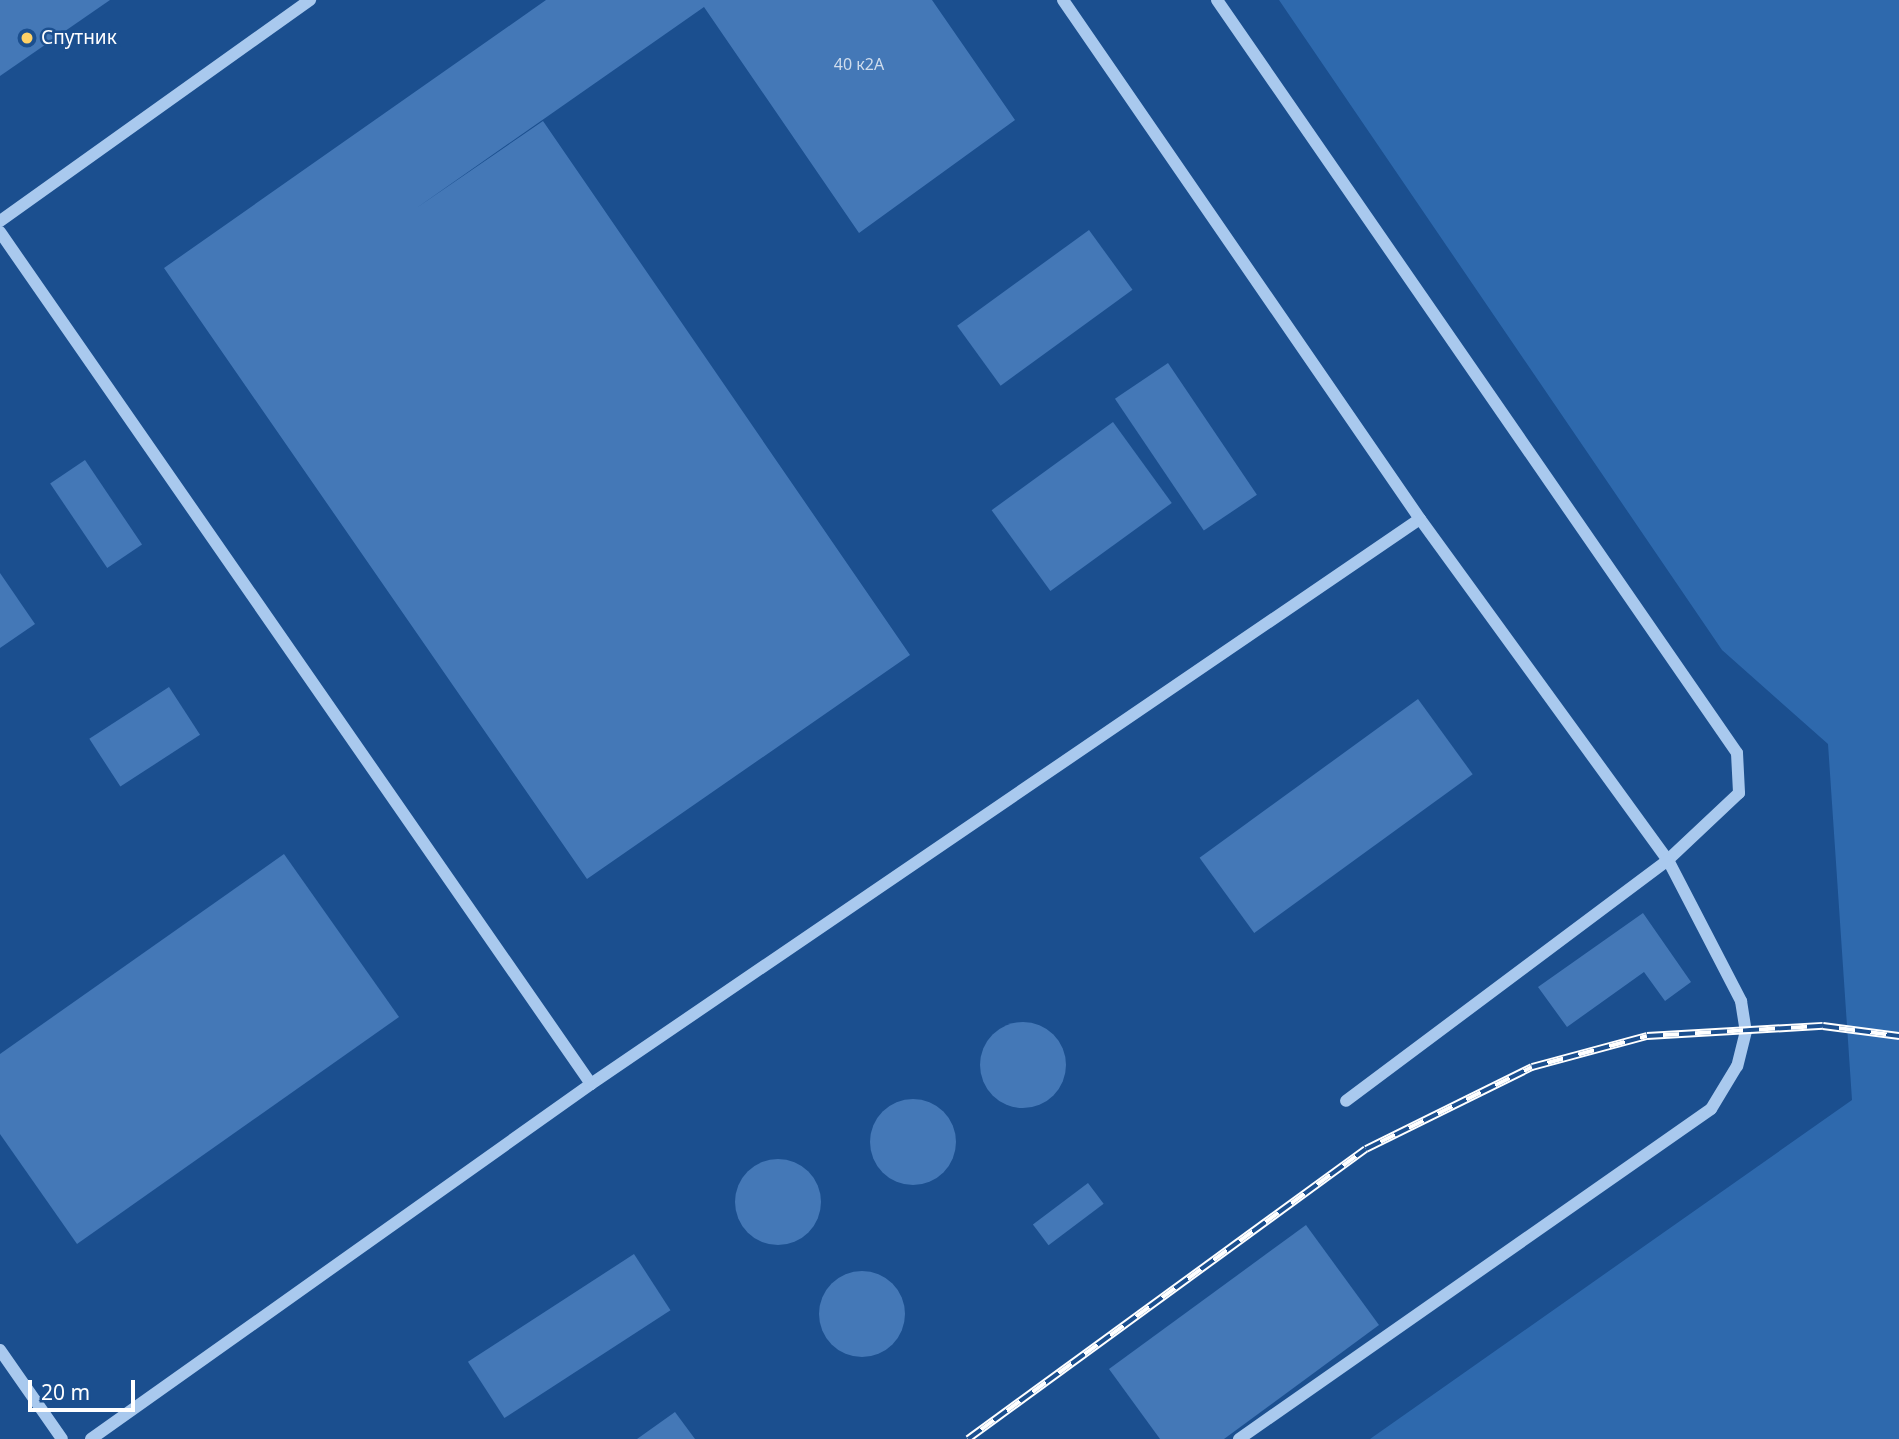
<!DOCTYPE html>
<meta charset="utf-8">
<style>
body{margin:0}
#map{position:relative;width:1899px;height:1439px;overflow:hidden;background:#1b4f8f;font-family:"Noto Sans",sans-serif}
div>[style]{position:absolute}
.green>*{inset:0;background:#2e69ad}
.building>*{inset:0;background:#4478b7;transform-origin:0 0}
.round{border-radius:50%}
.minor>*{height:12px;margin:-6px;padding:0 6px;transform-origin:6px;border-radius:6px;background:#a9c9ee}
.rail>*{height:8px;margin-top:-4px;transform-origin:0;background:repeating-linear-gradient(90deg,#1b4f8f 0 16px,#fff 0 32px);box-sizing:border-box;border-block:2px solid #fff}
.dots>*{width:19px;height:19px;translate:-50% -50%;box-sizing:border-box;border:4px solid #1b4f8f;border-radius:50%}
span{translate:-50% -50%;white-space:nowrap;text-align:center;line-height:1.15;-webkit-text-stroke:5px #1b4f8f;paint-order:stroke}
.number-label{font-size:16px;color:#d0dded}
.number-label span{-webkit-text-stroke-width:0}
.poi-label{font-size:19px;color:#fff}
.left{translate:0 -50%;text-align:left}
.scale{position:absolute;left:28px;top:1380px;width:107px;height:32px;box-sizing:border-box;border:4px solid #fff;border-top:0;padding-left:9px;font-size:21px;line-height:24px;white-space:nowrap;color:#fff;-webkit-text-stroke:5px #1b4f8f;paint-order:stroke}
</style>
<div id="map">
<div class="green">
<i style="clip-path:polygon(1279px 0,1899px 0,1899px 1439px,1370px 1439px,1852px 1100px,1828px 744px,1722px 650px)"></i>
</div>
<div class="building">
<i style="clip-path:polygon(0 0,110px 0,0 76px)"></i>
<i style="clip-path:polygon(546px 0,932px 0,1015px 120px,859px 233px,704px 7px,415px 209px,543px 121px,910px 655px,587px 879px,164px 268px)"></i>
<i style="left:1089px;top:230px;width:74px;height:163px;rotate:54deg"></i>
<i style="left:1168px;top:363px;width:159px;height:64px;rotate:56deg"></i>
<i style="left:1113px;top:422px;width:100px;height:150px;rotate:54deg"></i>
<i style="left:85px;top:460px;width:102px;height:42px;rotate:56deg"></i>
<i style="clip-path:polygon(0 573px,35px 624px,0 648px)"></i>
<i style="left:169px;top:687px;width:57px;height:95px;rotate:57deg"></i>
<i style="left:1418px;top:699px;width:93px;height:270px;rotate:54deg"></i>
<i style="clip-path:polygon(284px 854px,399px 1017px,77px 1244px,0 1134px,0 1054px)"></i>
<i style="clip-path:polygon(1643px 913px,1691px 982px,1665px 1001px,1644px 972px,1567px 1027px,1538px 987px)"></i>
<i class="round" style="left:980px;top:1022px;width:86px;height:86px"></i>
<i class="round" style="left:870px;top:1099px;width:86px;height:86px"></i>
<i class="round" style="left:735px;top:1159px;width:86px;height:86px"></i>
<i style="left:1088px;top:1183px;width:26px;height:69px;rotate:53deg"></i>
<i style="clip-path:polygon(1306px 1225px,1379px 1325px,1224px 1439px,1160px 1439px,1109px 1369px)"></i>
<i style="left:634px;top:1254px;width:67px;height:198px;rotate:57deg"></i>
<i class="round" style="left:819px;top:1271px;width:86px;height:86px"></i>
<i style="clip-path:polygon(675px 1412px,695px 1439px,637px 1439px)"></i>
</div>
<div class="minor">
<i style="left:1063px;top:0;width:630px;rotate:55.48deg"></i>
<i style="left:1420px;top:519px;width:422px;rotate:54deg"></i>
<i style="left:1668px;top:860px;width:159px;rotate:62.6deg"></i>
<i style="left:1741px;top:1001px;width:30px;rotate:81deg"></i>
<i style="left:1746px;top:1031px;width:36px;rotate:104deg"></i>
<i style="left:1737px;top:1066px;width:50px;rotate:121.2deg"></i>
<i style="left:1711px;top:1109px;width:576px;rotate:145.04deg"></i>
<i style="left:1217px;top:0;width:915px;rotate:55.37deg"></i>
<i style="left:1737px;top:753px;width:40px;rotate:87.1deg"></i>
<i style="left:1739px;top:793px;width:98px;rotate:136.7deg"></i>
<i style="left:1668px;top:860px;width:402px;rotate:143.2deg"></i>
<i style="left:0;top:221px;width:381px;rotate:-35.5deg"></i>
<i style="left:0;top:232px;width:1037px;rotate:55.25deg"></i>
<i style="left:0;top:1350px;width:108px;rotate:55.1deg"></i>
<i style="left:91px;top:1439px;width:613px;rotate:-35.37deg"></i>
<i style="left:591px;top:1084px;width:1003px;rotate:-34.28deg"></i>
</div>
<div class="rail">
<i style="left:968px;top:1439px;width:492px;rotate:-36.1deg"></i>
<i style="left:1366px;top:1149px;width:185px;rotate:-26.3deg"></i>
<i style="left:1532px;top:1067px;width:119px;rotate:-15.1deg"></i>
<i style="left:1647px;top:1036px;width:176px;rotate:-3.3deg"></i>
<i style="left:1823px;top:1026px;width:77px;rotate:7.5deg"></i>
</div>
<div class="dots">
<i style="left:27px;top:38px;background:#ffd166"></i>
</div>
<div class="number-label">
<span style="left:859px;top:64px">40 к2А</span>
</div>
<div class="poi-label">
<span class="left" style="left:41px;top:38px">Спутник</span>
</div>
<div class="scale">20 m</div>
</div>
